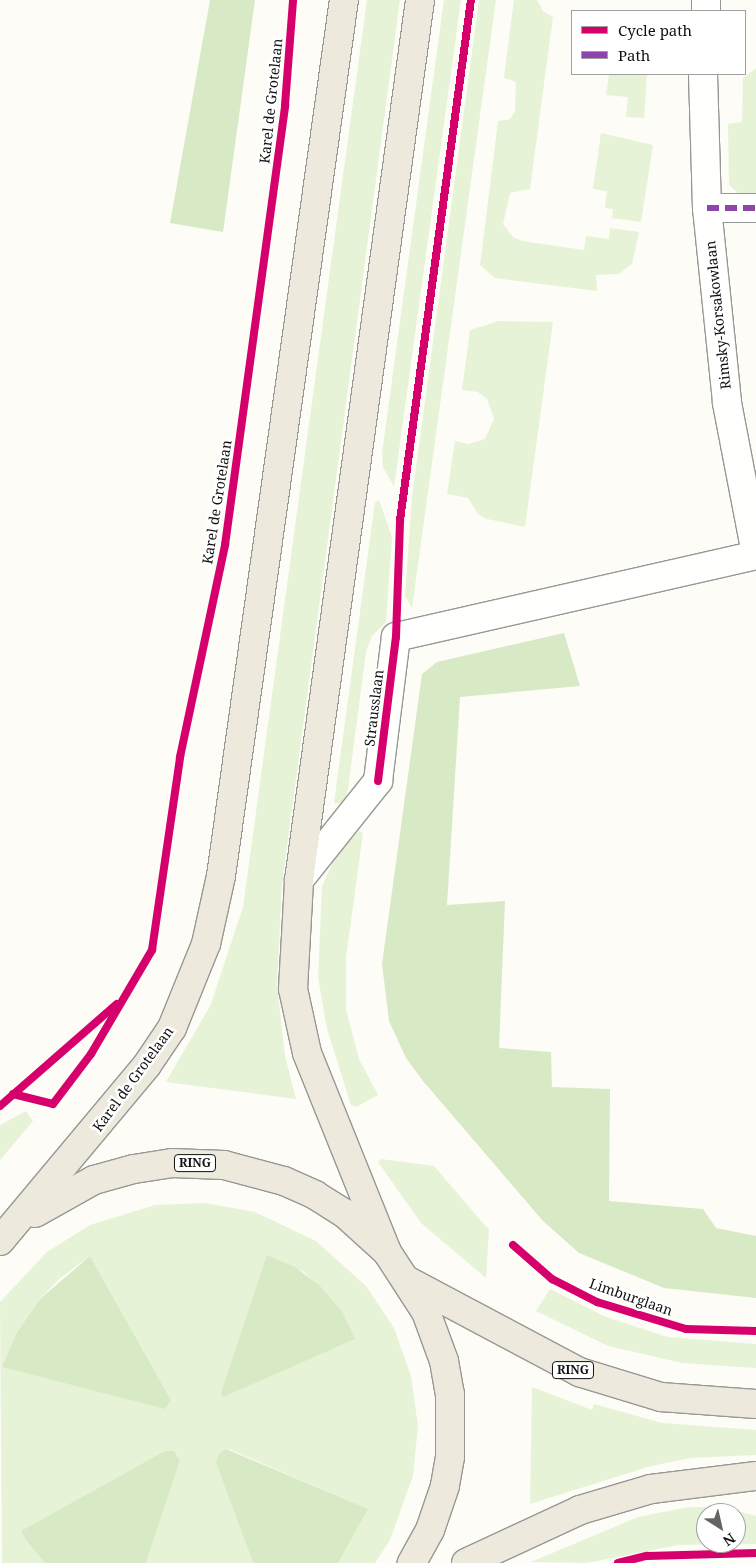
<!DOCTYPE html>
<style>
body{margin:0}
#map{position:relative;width:756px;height:1563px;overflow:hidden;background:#fdfcf7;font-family:"Noto Serif",serif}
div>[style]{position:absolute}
.green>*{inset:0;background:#e7f3d7}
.forest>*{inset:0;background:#d8eac5}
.roads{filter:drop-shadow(1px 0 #979795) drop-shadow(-1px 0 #979795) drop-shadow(0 1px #979795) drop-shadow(0 -1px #979795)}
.street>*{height:28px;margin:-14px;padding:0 14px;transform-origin:14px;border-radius:14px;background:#fffffe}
.primary>*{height:28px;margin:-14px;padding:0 14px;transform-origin:14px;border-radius:14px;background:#ede9dc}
.quiet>*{height:6px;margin-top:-3px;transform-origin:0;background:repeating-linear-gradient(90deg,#8e44ad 0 12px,transparent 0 18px)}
.cycleway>*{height:8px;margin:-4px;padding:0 4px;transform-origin:4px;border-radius:4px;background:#d6006c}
span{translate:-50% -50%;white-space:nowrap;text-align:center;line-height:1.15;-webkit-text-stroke:5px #fff;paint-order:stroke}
.shield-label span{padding:1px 4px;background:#fff;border:1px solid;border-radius:4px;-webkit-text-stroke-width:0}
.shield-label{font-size:12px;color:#111;font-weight:700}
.street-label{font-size:14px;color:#111}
.legend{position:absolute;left:571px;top:10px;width:175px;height:65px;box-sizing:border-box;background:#fff;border:1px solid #a0a0a0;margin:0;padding:6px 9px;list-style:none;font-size:15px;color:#111}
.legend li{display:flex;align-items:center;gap:10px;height:25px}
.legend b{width:25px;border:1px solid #a0a0a0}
.north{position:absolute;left:696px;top:1503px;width:50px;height:50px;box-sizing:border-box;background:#fff;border:1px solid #a0a0a0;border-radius:50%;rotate:145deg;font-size:14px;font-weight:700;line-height:20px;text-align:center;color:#111}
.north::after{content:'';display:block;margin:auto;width:18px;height:22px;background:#646362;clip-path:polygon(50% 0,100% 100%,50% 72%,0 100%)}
</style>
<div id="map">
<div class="green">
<i style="clip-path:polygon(367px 0,400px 0,282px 884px,277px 985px,285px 1056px,296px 1099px,166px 1082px,211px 1004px,243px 907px)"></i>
<i style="clip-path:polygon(444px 0,461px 0,394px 487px,383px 467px,382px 453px)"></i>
<i style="clip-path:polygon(479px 0,496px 0,412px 608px,405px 596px,412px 497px)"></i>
<i style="clip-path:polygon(514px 0,537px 0,543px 11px,553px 17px,530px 189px,510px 193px,503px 224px,513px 237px,522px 241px,584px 250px,586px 236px,609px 239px,610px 228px,639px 232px,632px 264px,619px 274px,596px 275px,597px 291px,495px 278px,480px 265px,498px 121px,510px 119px,515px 111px,516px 82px,504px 78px)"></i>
<i style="clip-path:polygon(756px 68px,756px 195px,740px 195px,729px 185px,728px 124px,742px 122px,743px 78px)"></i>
<i style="clip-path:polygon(609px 74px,647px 74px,644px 118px,626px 117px,628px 97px,606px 95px)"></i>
<i style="clip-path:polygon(601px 133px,653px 145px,641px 222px,612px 218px,613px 209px,605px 208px,607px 191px,593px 189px)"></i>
<i style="clip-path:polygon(499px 321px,553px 322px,525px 527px,487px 519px,478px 514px,468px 498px,447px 494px,455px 441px,468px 444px,485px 439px,494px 419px,487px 399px,478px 392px,462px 390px,470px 330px)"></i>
<i style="clip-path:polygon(379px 500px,392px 537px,386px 622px,372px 636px,366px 652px,346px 804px,334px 803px,375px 502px)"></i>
<i style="clip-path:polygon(359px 831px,363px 833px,346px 958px,346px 1009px,359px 1059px,378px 1095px,356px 1107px,351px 1105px,327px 1029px,318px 977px,322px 887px,335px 857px)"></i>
<i style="clip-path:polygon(26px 1111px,33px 1121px,0 1160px,0 1125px)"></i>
<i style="clip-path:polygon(381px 1159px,434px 1166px,489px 1230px,486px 1278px,421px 1223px,378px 1162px)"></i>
<i style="clip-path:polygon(evenodd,205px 1203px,255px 1212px,316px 1241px,366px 1286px,394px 1328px,411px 1376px,418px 1426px,413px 1476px,390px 1540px,375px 1563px,338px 1563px,367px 1509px,229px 1449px,216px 1463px,253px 1563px,146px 1563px,178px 1465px,178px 1454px,21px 1531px,45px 1563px,2px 1563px,0 1302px,47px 1252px,90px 1225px,155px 1205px,205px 1203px,90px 1256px,171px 1400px,3px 1367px,17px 1332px,40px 1299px,59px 1279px,90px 1256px,205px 1203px,267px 1256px,304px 1272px,342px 1311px,267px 1256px)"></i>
<i style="clip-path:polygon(550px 1289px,606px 1317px,668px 1337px,756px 1344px,756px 1368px,682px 1363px,608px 1346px,536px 1311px)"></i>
<i style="clip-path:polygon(532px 1387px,592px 1410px,594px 1404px,662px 1423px,756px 1430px,756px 1455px,691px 1458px,651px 1466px,530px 1504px)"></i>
<i style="clip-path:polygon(evenodd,689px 1507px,721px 1507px,756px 1516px,756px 1544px,678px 1545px,587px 1563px,531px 1562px,638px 1517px,689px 1507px,706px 1513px,736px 1513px,736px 1543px,706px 1543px,706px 1513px)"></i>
</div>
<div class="forest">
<i style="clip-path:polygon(210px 0,255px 0,223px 232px,170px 223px)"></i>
<i style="clip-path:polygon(564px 633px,580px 686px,460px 697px,447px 905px,505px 901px,499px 1048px,551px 1052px,552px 1087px,610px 1089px,609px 1201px,703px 1209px,716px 1228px,756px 1236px,756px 1298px,664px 1288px,579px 1253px,543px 1221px,423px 1081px,406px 1058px,389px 1021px,382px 964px,422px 674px,437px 662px)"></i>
<i style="clip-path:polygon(267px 1255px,295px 1267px,320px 1286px,342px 1311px,355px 1339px,223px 1397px,221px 1393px)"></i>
<i style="clip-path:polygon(90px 1256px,171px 1400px,165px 1409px,2px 1367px,17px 1332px,40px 1299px)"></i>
<i style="clip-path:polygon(226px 1449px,368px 1509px,338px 1563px,253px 1563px,216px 1463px,219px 1454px)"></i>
<i style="clip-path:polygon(165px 1451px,174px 1451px,180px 1460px,146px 1563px,45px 1563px,26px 1540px,21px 1531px)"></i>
</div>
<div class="roads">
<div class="street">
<i style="left:706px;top:11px;width:11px;rotate:-90deg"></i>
<i style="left:703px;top:74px;width:134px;rotate:88.3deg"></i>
<i style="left:707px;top:208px;width:196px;rotate:84.1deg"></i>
<i style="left:727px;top:403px;width:154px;rotate:79.1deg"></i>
<i style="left:707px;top:208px;width:49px"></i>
<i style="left:299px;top:880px;width:127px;rotate:-51.4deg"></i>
<i style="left:378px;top:781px;width:145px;rotate:-82.9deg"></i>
<i style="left:396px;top:637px;width:369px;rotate:-12.8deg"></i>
</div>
<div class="primary">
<i style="left:35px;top:1213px;width:68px;rotate:-29.2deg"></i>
<i style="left:94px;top:1180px;width:41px;rotate:-15.4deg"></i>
<i style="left:134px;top:1169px;width:38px;rotate:-9deg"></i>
<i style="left:172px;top:1163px;width:52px;rotate:2.2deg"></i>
<i style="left:224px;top:1165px;width:62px;rotate:14.9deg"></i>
<i style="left:284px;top:1181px;width:34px;rotate:24deg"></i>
<i style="left:315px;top:1195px;width:34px;rotate:32deg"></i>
<i style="left:344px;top:1213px;width:58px;rotate:42.2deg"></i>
<i style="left:387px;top:1252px;width:72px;rotate:57deg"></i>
<i style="left:426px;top:1312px;width:52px;rotate:69.8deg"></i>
<i style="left:444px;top:1361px;width:34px;rotate:80deg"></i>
<i style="left:450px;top:1394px;width:63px;rotate:90deg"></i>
<i style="left:450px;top:1457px;width:29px;rotate:100deg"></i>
<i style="left:445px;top:1486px;width:46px;rotate:108.8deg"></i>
<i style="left:430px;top:1530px;width:38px;rotate:119deg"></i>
<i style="left:0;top:1241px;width:229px;rotate:-50.1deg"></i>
<i style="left:147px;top:1065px;width:45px;rotate:-56deg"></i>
<i style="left:172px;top:1028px;width:91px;rotate:-68deg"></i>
<i style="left:206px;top:944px;width:70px;rotate:-77.6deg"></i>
<i style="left:221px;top:876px;width:885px;rotate:-82.01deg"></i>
<i style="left:387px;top:1252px;width:214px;rotate:-111.9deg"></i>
<i style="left:307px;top:1053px;width:66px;rotate:-102.3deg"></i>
<i style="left:293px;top:989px;width:109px;rotate:-86.8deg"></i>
<i style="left:299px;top:880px;width:888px;rotate:-82.17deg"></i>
<i style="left:408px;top:1281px;width:194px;rotate:28deg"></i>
<i style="left:579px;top:1372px;width:86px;rotate:17deg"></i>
<i style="left:661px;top:1397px;width:95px;rotate:4.2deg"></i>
<i style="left:466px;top:1563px;width:126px;rotate:-24.9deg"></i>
<i style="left:580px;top:1510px;width:74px;rotate:-16.5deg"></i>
<i style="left:651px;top:1489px;width:106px;rotate:-7.1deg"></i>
</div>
</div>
<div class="quiet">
<i style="left:707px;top:208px;width:49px"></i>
</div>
<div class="cycleway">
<i style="left:378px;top:781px;width:145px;rotate:-82.9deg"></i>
<i style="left:396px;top:637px;width:117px;rotate:-88deg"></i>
<i style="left:400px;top:520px;width:525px;rotate:-82.23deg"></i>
<i style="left:13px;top:1094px;width:41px;rotate:14deg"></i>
<i style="left:53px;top:1104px;width:63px;rotate:-52.8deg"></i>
<i style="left:91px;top:1054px;width:121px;rotate:-59.6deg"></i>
<i style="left:152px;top:950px;width:195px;rotate:-81.7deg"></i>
<i style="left:180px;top:757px;width:217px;rotate:-78deg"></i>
<i style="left:225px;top:545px;width:444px;rotate:-82.2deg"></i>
<i style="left:285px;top:105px;width:105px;rotate:-85.6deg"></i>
<i style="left:0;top:1106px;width:155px;rotate:-41.1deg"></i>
<i style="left:513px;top:1245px;width:52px;rotate:41.1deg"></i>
<i style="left:552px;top:1279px;width:51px;rotate:27.1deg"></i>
<i style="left:597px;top:1302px;width:93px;rotate:16.9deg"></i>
<i style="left:686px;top:1329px;width:70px;rotate:1.6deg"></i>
<i style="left:618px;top:1563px;width:30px;rotate:-14deg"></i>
<i style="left:647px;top:1556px;width:109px;rotate:-1.6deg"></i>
</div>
<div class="shield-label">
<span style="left:195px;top:1163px">RING</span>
<span style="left:573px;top:1370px">RING</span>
</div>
<div class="street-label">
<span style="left:271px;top:101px;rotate:-84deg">Karel de Grotelaan</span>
<span style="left:718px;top:315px;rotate:-96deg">Rimsky-Korsakowlaan</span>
<span style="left:217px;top:502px;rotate:-81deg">Karel de Grotelaan</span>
<span style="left:374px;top:708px;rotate:-83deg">Strausslaan</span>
<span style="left:133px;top:1079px;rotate:-54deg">Karel de Grotelaan</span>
<span style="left:631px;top:1297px;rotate:19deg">Limburglaan</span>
</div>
<ul class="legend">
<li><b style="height:6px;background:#d6006c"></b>Cycle path</li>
<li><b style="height:6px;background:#8e44ad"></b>Path</li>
</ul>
<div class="north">N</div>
</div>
